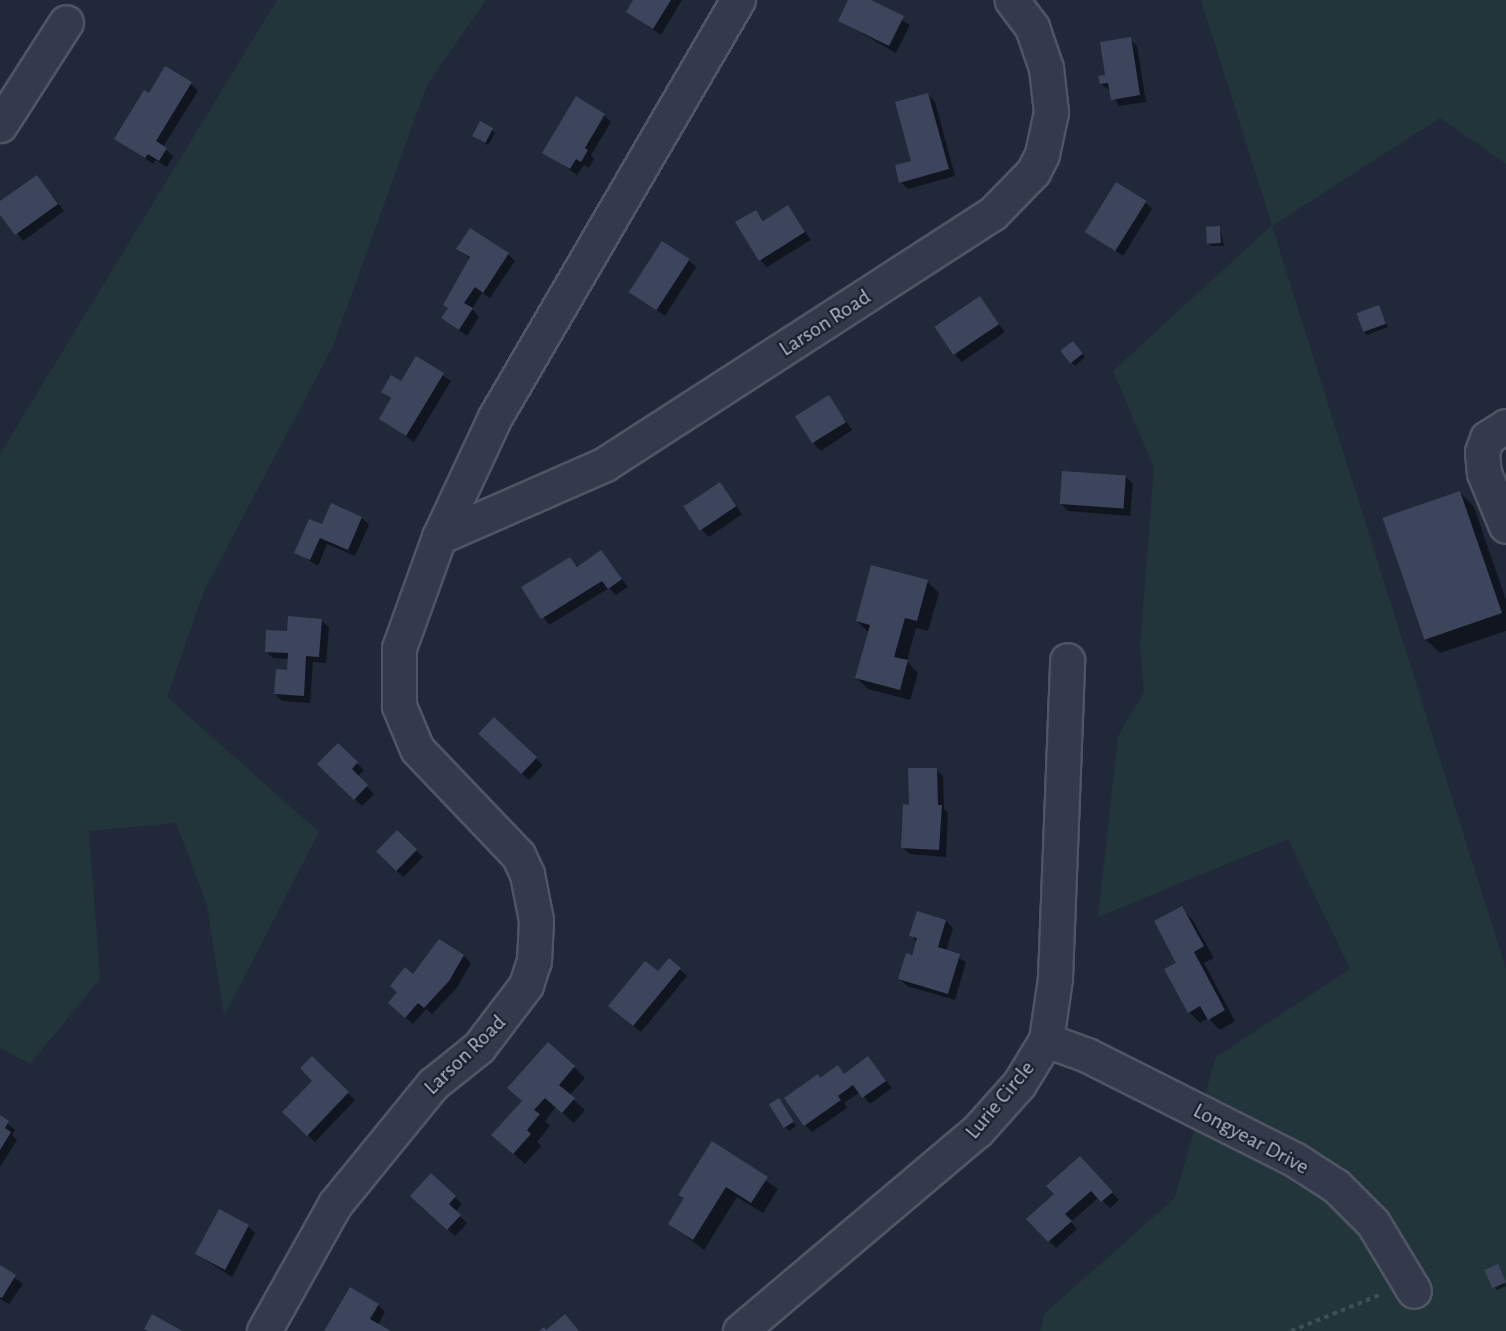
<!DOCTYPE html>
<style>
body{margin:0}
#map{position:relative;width:1506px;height:1331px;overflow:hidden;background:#20283a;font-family:"Alegreya Sans",sans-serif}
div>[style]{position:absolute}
.green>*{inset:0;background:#22353b}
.shadow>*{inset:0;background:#0007;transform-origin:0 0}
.building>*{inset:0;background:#3c455b;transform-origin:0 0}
.path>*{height:4px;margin-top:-2px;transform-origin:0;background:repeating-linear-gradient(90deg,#3d5156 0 4.5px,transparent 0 9px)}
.roads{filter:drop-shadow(2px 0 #4f5565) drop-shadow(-2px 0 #4f5565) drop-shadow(0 2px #4f5565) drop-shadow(0 -2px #4f5565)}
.minor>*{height:33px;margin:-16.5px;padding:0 16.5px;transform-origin:16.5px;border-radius:16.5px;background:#343a4b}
span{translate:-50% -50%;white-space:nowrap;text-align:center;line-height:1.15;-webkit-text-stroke:4.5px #19202f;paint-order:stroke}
.street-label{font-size:22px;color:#afb5c7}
</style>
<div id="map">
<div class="green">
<i style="clip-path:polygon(277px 0,486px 0,427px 85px,333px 346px,204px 591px,167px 697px,319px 832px,224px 1016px,207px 905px,176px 823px,89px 831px,100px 979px,30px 1064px,0 1048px,0 454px)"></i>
<i style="clip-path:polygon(1201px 0,1506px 0,1506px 164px,1440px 118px,1272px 226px,1506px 969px,1506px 1331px,1040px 1331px,1045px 1313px,1174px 1199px,1216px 1057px,1350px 969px,1288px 839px,1098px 917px,1118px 736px,1144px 692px,1140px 646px,1154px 468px,1113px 371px,1272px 225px)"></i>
</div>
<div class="shadow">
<i style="clip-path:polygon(635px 0,682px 0,661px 35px,628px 12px)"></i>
<i style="clip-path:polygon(850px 0,868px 0,910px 25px,896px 53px,840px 21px)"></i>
<i style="clip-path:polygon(1130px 39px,1137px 46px,1146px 102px,1119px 106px,1111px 91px,1101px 84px)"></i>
<i style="clip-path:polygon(191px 84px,198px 91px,163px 147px,173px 156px,167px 167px,155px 160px,153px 164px,116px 138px,149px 95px)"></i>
<i style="clip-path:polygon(928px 95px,935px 102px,955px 176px,908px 189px,901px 182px,913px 162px)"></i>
<i style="clip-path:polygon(604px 115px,611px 122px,591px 155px,594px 159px,589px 168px,584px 165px,577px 175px,544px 152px)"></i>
<i style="clip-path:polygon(492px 130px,495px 133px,488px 145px,477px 139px)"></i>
<i style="clip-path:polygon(37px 176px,64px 211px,23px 241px,0 212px,0 203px)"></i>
<i style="clip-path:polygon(1145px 202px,1152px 209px,1123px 256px,1091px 233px)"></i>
<i style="clip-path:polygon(788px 207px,811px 240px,767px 267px,760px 260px,756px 211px,764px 221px)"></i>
<i style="clip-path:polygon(1220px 228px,1224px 246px,1211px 246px,1208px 243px)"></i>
<i style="clip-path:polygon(458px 249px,508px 254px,515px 261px,490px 298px,482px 293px,472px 309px,479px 317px,467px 336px,443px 318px,449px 309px,445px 305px,470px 259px)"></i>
<i style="clip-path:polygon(689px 260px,696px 267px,665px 316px,631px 292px)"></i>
<i style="clip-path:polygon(979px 298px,1005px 332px,962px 362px,955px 355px)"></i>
<i style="clip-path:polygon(1378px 307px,1388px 327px,1367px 335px,1364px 332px)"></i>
<i style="clip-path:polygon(1076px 346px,1085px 357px,1075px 366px,1072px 363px)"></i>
<i style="clip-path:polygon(417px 358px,451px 381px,414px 442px,381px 418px,392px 400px,383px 392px,402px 383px)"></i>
<i style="clip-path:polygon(829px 397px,852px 430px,821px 451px,814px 444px)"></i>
<i style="clip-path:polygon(1126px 477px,1133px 484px,1130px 516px,1068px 511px,1061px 504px)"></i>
<i style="clip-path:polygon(720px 484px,742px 514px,709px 537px,702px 530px)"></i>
<i style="clip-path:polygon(1460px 492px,1474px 507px,1506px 600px,1506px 631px,1440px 653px,1425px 639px)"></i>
<i style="clip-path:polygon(362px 518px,369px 525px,355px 556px,327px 544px,318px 566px,296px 552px,322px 526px)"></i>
<i style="clip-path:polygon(601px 552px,628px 587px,616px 595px,609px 588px,549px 625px,523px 588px,570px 559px,579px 568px)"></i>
<i style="clip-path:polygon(872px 566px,928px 582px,939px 593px,928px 631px,916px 628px,907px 661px,918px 673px,910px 700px,868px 689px,857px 678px,868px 632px,857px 621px)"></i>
<i style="clip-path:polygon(321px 620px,329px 627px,326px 663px,313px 662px,310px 703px,282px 701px,275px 694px,288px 671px,289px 659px,273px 658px,266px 651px)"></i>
<i style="clip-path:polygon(494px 719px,543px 765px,529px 780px,487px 741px)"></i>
<i style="clip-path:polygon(338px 745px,364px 770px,357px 777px,374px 794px,362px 806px,319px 764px)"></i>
<i style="clip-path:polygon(936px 769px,943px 776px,944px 809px,948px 813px,946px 857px,910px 854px,902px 847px,910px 806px)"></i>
<i style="left:397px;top:832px;width:36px;height:28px;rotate:44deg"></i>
<i style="clip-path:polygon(1181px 908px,1192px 919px,1214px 958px,1204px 963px,1235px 1021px,1220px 1030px,1208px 1018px,1200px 1023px,1189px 1012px)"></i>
<i style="clip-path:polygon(946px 921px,953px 928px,946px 951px,966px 962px,955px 1000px,907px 986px,900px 979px,917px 942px,911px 935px)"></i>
<i style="clip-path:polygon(464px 956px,471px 963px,456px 989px,432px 1014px,426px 1009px,413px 1024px,397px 1010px,413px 976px)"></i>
<i style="clip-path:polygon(669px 960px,687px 976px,641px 1032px,617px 1013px)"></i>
<i style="clip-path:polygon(312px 1058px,355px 1100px,315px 1142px,284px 1112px,314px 1081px)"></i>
<i style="clip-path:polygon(868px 1058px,892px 1088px,870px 1104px,860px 1092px,844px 1103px,847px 1108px,812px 1132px,805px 1125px,838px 1067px,845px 1075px)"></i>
<i style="clip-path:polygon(574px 1067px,585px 1078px,569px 1096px,585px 1110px,574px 1123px,556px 1107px,545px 1121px,550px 1126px,537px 1142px,541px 1146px,525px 1164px,493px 1135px,523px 1102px,509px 1088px)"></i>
<i style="clip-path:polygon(781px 1103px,796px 1126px,789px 1131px,786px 1128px)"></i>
<i style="clip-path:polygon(0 1117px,15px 1130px,12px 1135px,17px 1140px,0 1167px)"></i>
<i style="clip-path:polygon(713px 1143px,778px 1189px,763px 1213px,737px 1197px,704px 1250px,670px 1224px,685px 1199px,680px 1194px)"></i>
<i style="clip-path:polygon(1087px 1165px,1119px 1200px,1110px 1208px,1099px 1197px,1071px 1222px,1077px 1229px,1056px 1248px,1028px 1219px)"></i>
<i style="clip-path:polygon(431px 1175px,462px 1204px,455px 1212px,467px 1223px,455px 1236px,419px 1203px)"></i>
<i style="clip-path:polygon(248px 1226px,255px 1233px,232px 1277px,196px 1254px)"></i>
<i style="clip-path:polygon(1498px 1266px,1506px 1286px,1497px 1290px,1494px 1287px)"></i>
<i style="clip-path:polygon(0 1267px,23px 1284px,9px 1304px,0 1299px)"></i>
<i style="clip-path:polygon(378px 1305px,385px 1312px,378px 1325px,388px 1331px,326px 1331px)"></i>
</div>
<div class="building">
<i style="clip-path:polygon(633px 0,671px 0,653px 29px,626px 12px)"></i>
<i style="clip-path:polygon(848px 0,871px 0,904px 16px,889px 46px,838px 21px)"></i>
<i style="clip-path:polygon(1131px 37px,1140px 95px,1111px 100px,1108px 83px,1100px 84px,1098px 76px,1105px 75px,1100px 42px)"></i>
<i style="clip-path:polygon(165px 66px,192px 82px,156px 141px,167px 148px,159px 161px,148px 154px,145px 158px,114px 139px,144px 90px,149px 93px)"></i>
<i style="clip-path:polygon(928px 93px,949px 169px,899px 183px,895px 165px,911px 161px,895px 102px)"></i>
<i style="clip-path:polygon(576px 96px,605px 114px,585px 148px,588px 150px,581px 162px,576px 159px,570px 169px,542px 153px)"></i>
<i style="left:480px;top:121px;width:15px;height:17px;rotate:28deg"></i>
<i style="clip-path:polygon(37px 175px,58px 204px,15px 235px,0 215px,0 201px)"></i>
<i style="left:1116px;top:182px;width:36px;height:59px;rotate:32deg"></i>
<i style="clip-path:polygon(788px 205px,805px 232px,759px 261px,735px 222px,756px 210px,763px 221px)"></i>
<i style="left:1220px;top:226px;width:17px;height:14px;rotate:87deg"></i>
<i style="clip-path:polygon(470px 228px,509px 253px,483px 293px,475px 287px,464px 303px,473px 308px,459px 330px,441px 318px,448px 308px,443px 305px,470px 257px,456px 249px)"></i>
<i style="left:662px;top:241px;width:33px;height:61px;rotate:33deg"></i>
<i style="left:980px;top:296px;width:34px;height:55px;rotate:56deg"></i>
<i style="left:1379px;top:305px;width:20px;height:24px;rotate:70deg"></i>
<i style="left:1073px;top:341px;width:16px;height:16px;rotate:52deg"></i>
<i style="clip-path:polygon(416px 356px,444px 373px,406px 436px,379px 419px,391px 398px,381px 392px,391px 375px,401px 381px)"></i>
<i style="left:829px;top:395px;width:32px;height:40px;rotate:58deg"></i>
<i style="left:1062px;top:471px;width:64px;height:33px;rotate:4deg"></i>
<i style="left:720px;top:482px;width:29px;height:44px;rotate:56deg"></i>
<i style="left:1460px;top:491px;width:129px;height:82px;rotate:71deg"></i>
<i style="clip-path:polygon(331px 503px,362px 517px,348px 550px,320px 538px,310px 560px,294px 553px,309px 519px,322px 524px)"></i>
<i style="clip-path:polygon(601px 550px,622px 579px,608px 589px,602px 581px,541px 619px,521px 587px,570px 557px,577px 567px)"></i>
<i style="clip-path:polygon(871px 565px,928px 580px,917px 621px,905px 618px,894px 657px,908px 660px,900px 690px,855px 678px,870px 625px,856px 621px)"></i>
<i style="clip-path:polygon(288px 616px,322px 619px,319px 657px,306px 656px,304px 696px,274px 694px,276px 669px,287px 670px,288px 653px,265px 652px,266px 630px,287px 631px)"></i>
<i style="left:494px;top:717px;width:59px;height:23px;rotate:43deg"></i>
<i style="clip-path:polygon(338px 743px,358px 762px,352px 769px,368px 785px,354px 800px,317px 764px)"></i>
<i style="clip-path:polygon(908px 768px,937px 768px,938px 805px,942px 805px,939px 850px,901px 848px,903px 804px,909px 805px)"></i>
<i style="left:397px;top:830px;width:28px;height:30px;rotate:44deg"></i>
<i style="clip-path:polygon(1182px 906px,1204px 946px,1194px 952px,1225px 1010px,1208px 1020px,1200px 1006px,1188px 1013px,1164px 969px,1176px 963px,1154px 921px)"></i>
<i style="clip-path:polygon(917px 911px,946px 920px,938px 947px,960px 954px,948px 994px,898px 979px,906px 953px,912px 955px,917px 938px,909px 936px)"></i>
<i style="clip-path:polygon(439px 939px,464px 955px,449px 981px,424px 1008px,418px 1003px,405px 1018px,388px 1003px,397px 992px,390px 986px,405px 967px,413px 974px)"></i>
<i style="clip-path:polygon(669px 958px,681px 968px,633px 1026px,608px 1006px,645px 961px,658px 971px)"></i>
<i style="clip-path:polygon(548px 1042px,575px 1066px,559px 1085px,575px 1098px,562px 1113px,545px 1098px,534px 1110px,540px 1114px,527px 1130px,531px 1134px,513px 1154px,491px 1135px,522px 1101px,507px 1088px)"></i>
<i style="clip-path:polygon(312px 1056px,349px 1092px,307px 1136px,282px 1112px,312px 1081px,300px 1068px)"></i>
<i style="clip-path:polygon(868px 1056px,886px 1081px,862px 1098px,853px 1085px,838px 1096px,841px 1100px,804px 1126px,784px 1098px,818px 1074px,820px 1078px,838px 1065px,844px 1074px)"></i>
<i style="left:779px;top:1098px;width:28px;height:12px;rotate:58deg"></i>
<i style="clip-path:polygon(0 1115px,9px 1121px,5px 1128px,11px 1132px,0 1150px)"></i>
<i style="clip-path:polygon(712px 1141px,768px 1177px,751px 1203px,726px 1187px,693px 1240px,668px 1224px,684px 1198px,678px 1195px)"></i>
<i style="clip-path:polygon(1080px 1156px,1113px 1192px,1101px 1202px,1091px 1191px,1065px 1214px,1072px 1221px,1048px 1242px,1026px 1219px,1054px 1194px,1046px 1186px)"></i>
<i style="clip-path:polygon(431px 1173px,456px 1196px,449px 1204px,461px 1215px,447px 1230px,410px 1196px)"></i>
<i style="left:219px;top:1209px;width:34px;height:51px;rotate:28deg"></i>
<i style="left:1498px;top:1264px;width:20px;height:15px;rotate:66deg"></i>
<i style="clip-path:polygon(0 1265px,16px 1275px,2px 1298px,0 1297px)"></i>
<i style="clip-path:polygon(350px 1287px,379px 1304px,370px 1319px,391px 1331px,324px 1331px)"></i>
<i style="clip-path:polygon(152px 1314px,182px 1331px,148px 1331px,144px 1329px)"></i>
<i style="clip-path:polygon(565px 1314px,579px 1331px,539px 1331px,544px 1327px,546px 1330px)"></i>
</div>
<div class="path">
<i style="left:1291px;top:1331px;width:98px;rotate:-22.1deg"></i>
</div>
<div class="roads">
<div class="minor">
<i style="left:0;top:125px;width:122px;rotate:-57.3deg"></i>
<i style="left:1506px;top:426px;width:22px;rotate:148deg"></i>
<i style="left:1487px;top:438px;width:15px;rotate:110deg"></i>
<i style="left:1482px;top:452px;width:21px;rotate:85deg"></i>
<i style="left:1484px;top:473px;width:57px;rotate:67.5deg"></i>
<i style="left:439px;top:537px;width:181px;rotate:-23.7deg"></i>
<i style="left:605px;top:464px;width:461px;rotate:-32.9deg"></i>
<i style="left:992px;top:214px;width:59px;rotate:-45.7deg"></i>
<i style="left:1033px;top:172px;width:20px;rotate:-63deg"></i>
<i style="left:1042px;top:154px;width:43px;rotate:-77.9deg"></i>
<i style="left:1051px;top:112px;width:44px;rotate:-96.5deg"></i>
<i style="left:1046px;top:68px;width:43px;rotate:-108.9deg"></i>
<i style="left:1032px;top:27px;width:34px;rotate:-127deg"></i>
<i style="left:1046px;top:1040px;width:44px;rotate:20.1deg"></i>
<i style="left:1087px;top:1055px;width:232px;rotate:26.7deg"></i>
<i style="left:1294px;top:1159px;width:50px;rotate:32.7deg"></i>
<i style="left:1336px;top:1186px;width:52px;rotate:45deg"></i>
<i style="left:1373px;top:1223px;width:79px;rotate:58.9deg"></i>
<i style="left:264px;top:1331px;width:145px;rotate:-60.8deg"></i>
<i style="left:335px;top:1204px;width:155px;rotate:-50.8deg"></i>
<i style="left:433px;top:1084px;width:59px;rotate:-38.8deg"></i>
<i style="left:479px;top:1047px;width:78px;rotate:-52.8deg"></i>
<i style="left:526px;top:985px;width:25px;rotate:-72deg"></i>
<i style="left:534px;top:961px;width:41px;rotate:-87.2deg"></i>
<i style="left:536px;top:920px;width:47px;rotate:-101.1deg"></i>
<i style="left:527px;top:874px;width:21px;rotate:-115deg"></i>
<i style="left:518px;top:855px;width:146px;rotate:-133.6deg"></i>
<i style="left:417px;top:749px;width:47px;rotate:-112.7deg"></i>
<i style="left:399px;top:706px;width:58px;rotate:-90deg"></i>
<i style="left:399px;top:648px;width:118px;rotate:-70.2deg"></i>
<i style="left:439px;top:537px;width:132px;rotate:-65deg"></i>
<i style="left:495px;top:417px;width:483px;rotate:-59.8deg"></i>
<i style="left:740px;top:1331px;width:310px;rotate:-40.2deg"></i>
<i style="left:977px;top:1131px;width:63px;rotate:-48.2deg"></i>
<i style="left:1019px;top:1084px;width:52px;rotate:-58.5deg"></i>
<i style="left:1046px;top:1040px;width:63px;rotate:-81.7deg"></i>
<i style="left:1055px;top:978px;width:318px;rotate:-87.8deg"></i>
</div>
</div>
<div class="street-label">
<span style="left:825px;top:323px;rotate:-33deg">Larson Road</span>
<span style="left:465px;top:1055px;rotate:-44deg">Larson Road</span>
<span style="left:1000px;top:1100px;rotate:-50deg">Lurie Circle</span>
<span style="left:1251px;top:1139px;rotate:28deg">Longyear Drive</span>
</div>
</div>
